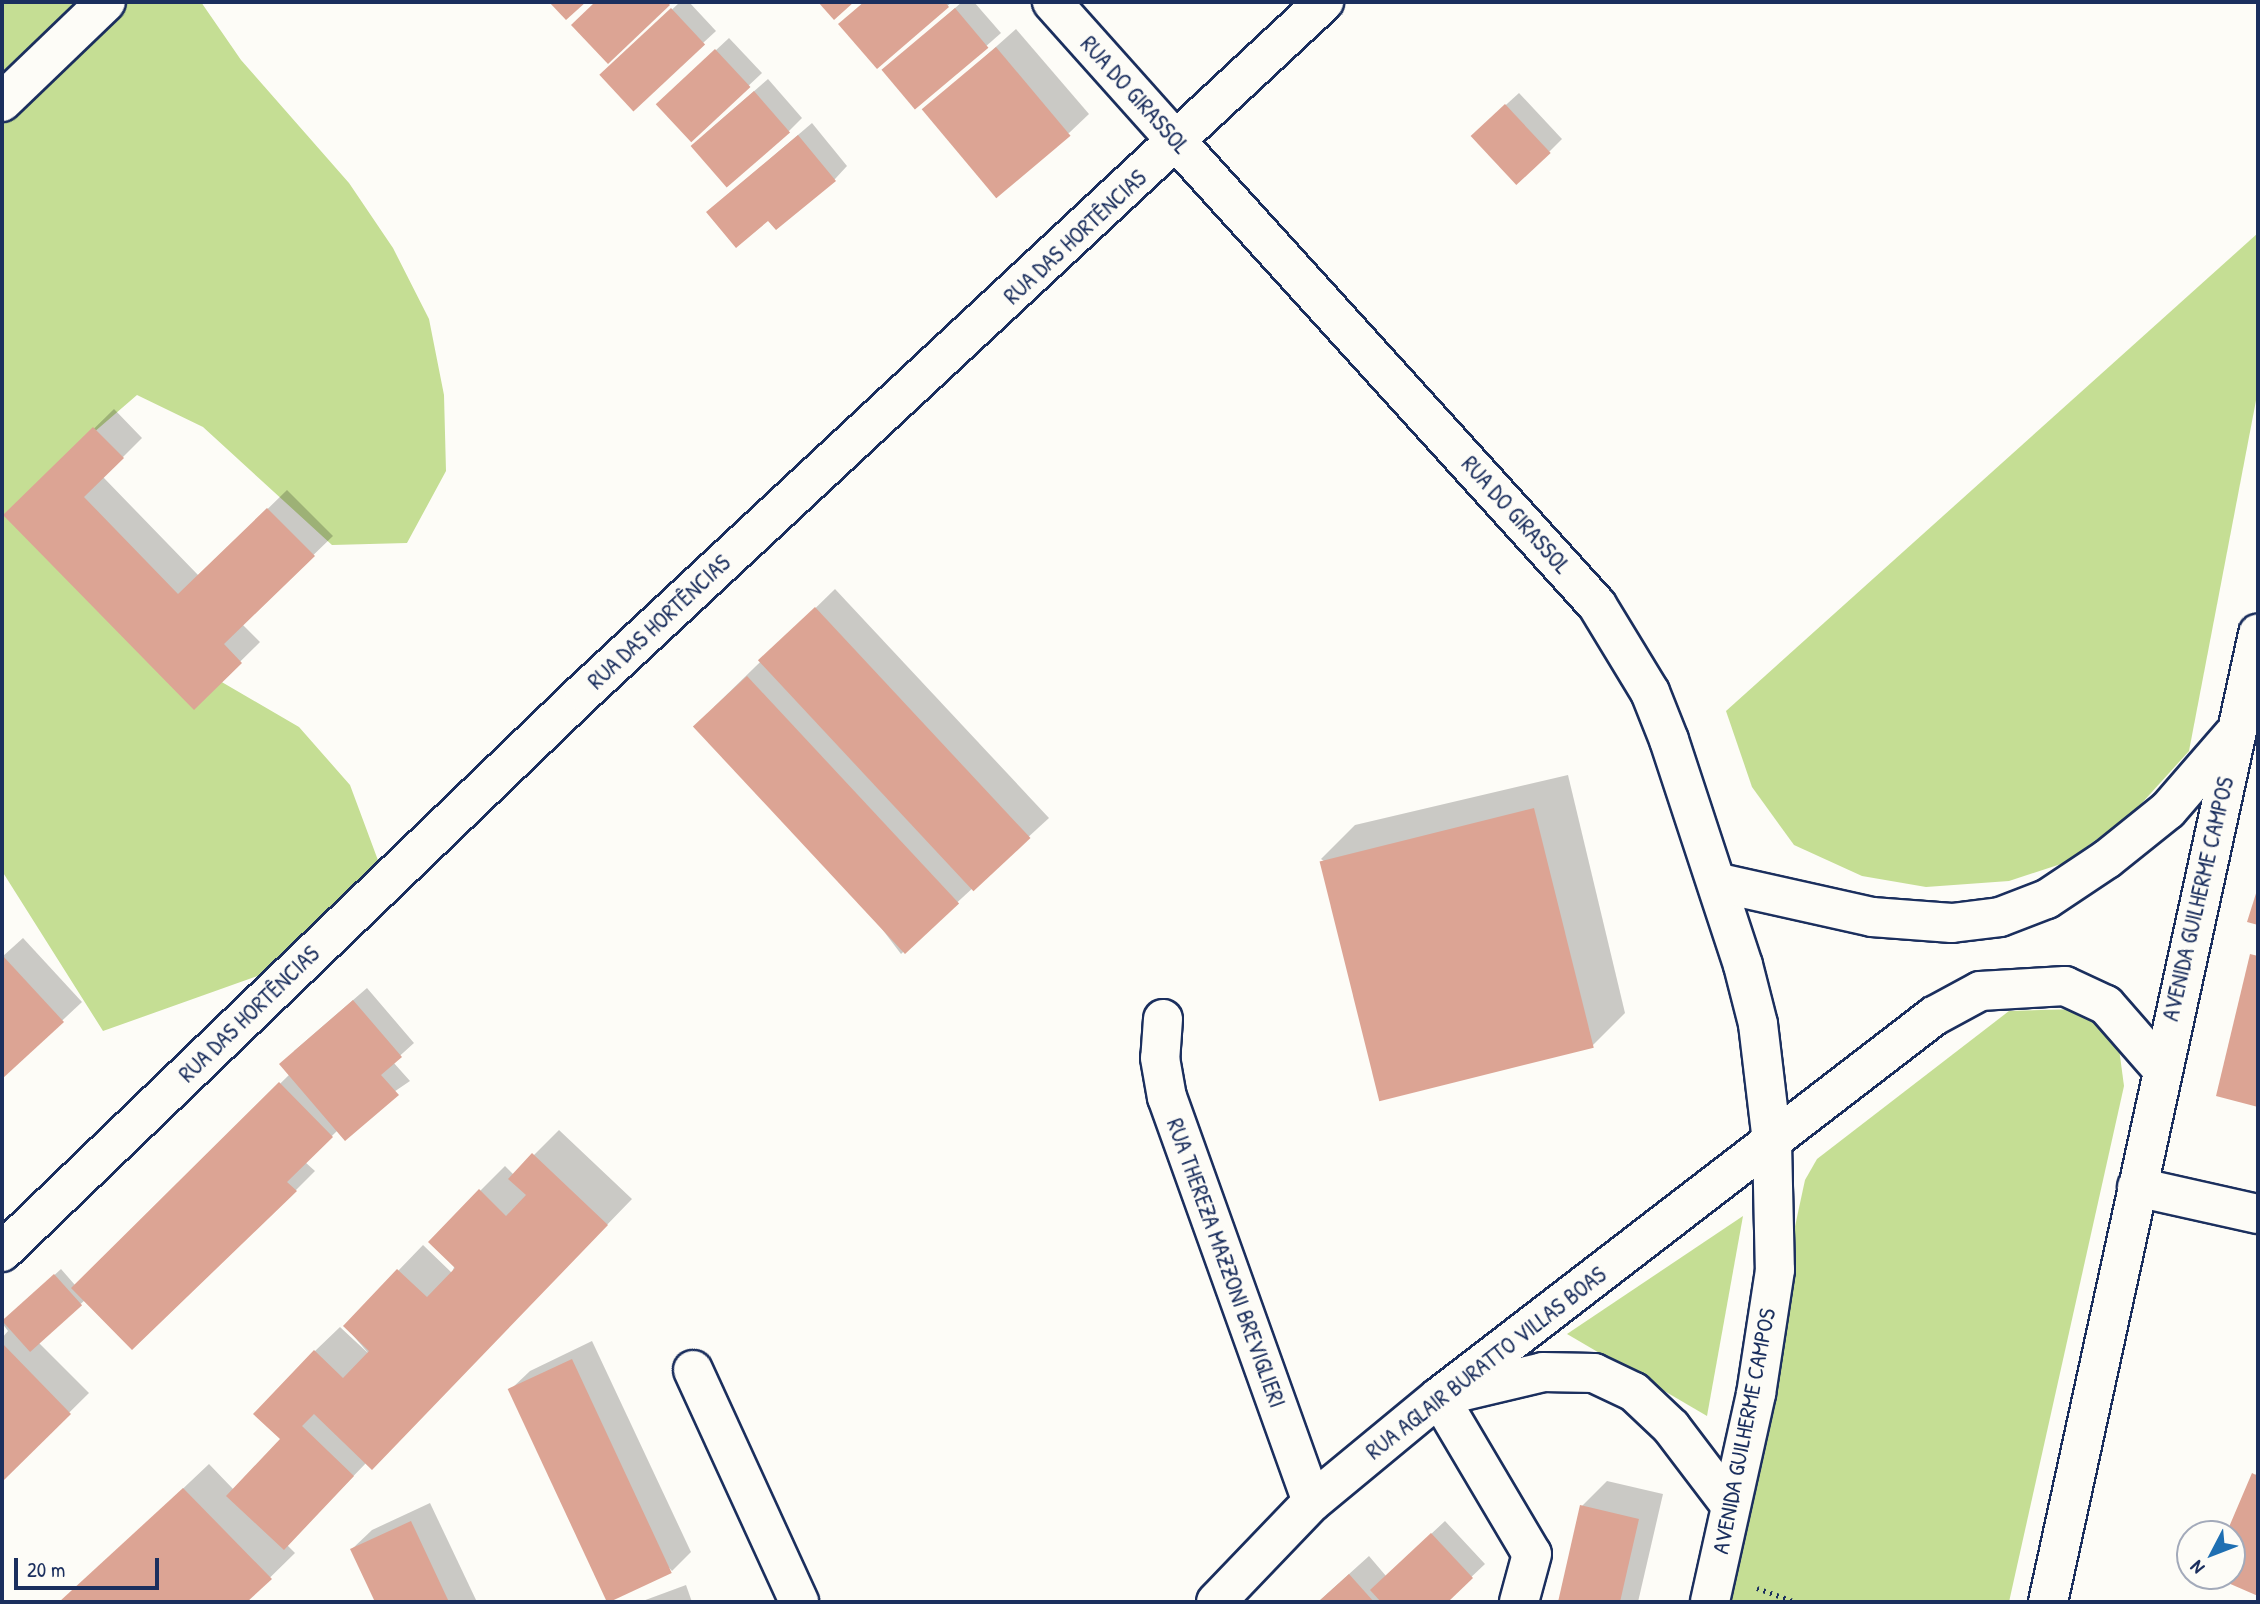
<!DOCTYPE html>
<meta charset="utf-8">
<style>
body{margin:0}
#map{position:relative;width:2260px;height:1604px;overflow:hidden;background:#fdfcf7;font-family:"Patrick Hand",sans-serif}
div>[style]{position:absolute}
.green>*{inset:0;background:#c5de94}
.shadow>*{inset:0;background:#0003}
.building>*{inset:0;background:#dca494;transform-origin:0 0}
.path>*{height:4.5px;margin-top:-2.25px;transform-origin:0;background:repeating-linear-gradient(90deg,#1b2f5e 0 2px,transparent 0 7px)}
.roads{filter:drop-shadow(2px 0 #1b2f5e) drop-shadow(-2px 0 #1b2f5e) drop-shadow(0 2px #1b2f5e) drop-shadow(0 -2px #1b2f5e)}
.minor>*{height:38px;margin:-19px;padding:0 19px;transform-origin:19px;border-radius:19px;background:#fdfcf7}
.major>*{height:38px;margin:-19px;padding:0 19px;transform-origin:19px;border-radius:19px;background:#fdfcf7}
span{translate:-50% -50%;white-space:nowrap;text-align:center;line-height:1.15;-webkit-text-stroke:7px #fdfcf7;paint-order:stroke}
.street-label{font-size:23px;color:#1b2f5e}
.frame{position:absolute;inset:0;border:4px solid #1b2f5e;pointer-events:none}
.north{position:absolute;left:2176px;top:1520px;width:70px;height:70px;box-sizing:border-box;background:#fdfcf7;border:2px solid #a3aaba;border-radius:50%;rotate:228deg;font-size:19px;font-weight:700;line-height:28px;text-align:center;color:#1b2f5e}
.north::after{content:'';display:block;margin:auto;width:24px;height:32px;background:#1f6fb2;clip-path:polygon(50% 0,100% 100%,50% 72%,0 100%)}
.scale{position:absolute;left:14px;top:1558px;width:145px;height:32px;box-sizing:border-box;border:4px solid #1b2f5e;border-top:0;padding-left:9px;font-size:21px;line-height:24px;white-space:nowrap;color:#1b2f5e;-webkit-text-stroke:5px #fdfcf7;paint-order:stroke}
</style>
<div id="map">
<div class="green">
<i style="clip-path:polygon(2px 2px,201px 2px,241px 60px,349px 183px,393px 248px,429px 319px,444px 395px,446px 471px,407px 543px,332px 545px,203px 427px,137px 395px,78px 446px,60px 527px,220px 681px,299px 727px,350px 785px,379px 863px,269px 972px,103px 1031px,2px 871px)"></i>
<i style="clip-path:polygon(2258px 233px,2258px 390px,2189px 751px,2132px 814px,2064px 863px,2009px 881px,1926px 887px,1862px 876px,1794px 845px,1752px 787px,1726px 711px)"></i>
<i style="clip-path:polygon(2080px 1009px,2118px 1041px,2124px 1086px,2009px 1602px,1714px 1602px,1805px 1180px,1817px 1159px,2009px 1011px)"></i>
<i style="clip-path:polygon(1743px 1216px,1707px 1416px,1567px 1334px)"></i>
</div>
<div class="shadow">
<i style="clip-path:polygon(680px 2px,689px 2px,716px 31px,703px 43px,616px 62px)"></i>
<i style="clip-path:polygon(864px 2px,952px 2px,877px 67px,854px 11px)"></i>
<i style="clip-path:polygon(962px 2px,974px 2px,1001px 33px,917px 107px,898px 58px)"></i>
<i style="clip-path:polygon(1016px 29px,1089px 114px,1069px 133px,925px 110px)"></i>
<i style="clip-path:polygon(729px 38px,762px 73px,691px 140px,671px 92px)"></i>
<i style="clip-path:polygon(768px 79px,802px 118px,789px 131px,706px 133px)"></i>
<i style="clip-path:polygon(1519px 93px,1562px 139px,1549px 152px,1486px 123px)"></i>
<i style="clip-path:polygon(812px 123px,847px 166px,835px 179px,768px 219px,708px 212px)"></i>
<i style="clip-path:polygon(114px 409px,142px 438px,103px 477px,199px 576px,287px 490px,333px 536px,242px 624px,260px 642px,194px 707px,6px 515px)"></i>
<i style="clip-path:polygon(835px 589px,1049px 818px,901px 954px,714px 707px)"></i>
<i style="clip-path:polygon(1568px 775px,1625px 1013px,1591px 1047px,1321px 859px,1355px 825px)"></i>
<i style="clip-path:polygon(23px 938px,82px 1002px,2px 1077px,2px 957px)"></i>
<i style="clip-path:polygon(2258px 949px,2258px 1105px,2218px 1095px)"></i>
<i style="clip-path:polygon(367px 988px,414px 1043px,393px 1062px,410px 1081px,338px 1130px,305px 1162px,315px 1171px,296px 1190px,85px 1300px,38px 1342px,89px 1393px,2px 1479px,2px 1338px,8px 1331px,2px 1323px,61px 1269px,75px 1285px,290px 1074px,294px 1051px)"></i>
<i style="clip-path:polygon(559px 1130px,632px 1199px,397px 1442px,367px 1462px,287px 1545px,295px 1553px,245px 1602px,63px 1602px,209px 1464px,234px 1490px,282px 1439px,315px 1351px,340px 1327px,369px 1354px,345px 1326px,423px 1245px,452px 1273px,480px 1191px,505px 1166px,514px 1175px)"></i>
<i style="clip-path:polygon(592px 1341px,691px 1552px,672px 1571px,510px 1390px,530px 1371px)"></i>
<i style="clip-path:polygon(2258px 1469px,2258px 1594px,2216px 1576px,2232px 1576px,2228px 1534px)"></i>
<i style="clip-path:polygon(1607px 1481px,1663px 1494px,1638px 1602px,1559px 1602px,1582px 1506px)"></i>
<i style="clip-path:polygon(430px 1503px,477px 1602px,377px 1602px,352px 1549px,372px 1530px)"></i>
<i style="clip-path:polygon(1445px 1521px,1485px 1564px,1445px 1602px,1318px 1602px,1369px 1556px,1386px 1576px)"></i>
<i style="clip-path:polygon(686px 1585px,692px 1602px,640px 1602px)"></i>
</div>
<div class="building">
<i style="clip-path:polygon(549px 2px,586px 2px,566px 20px)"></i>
<i style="clip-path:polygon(595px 2px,667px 2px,670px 5px,608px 64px,571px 25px)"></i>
<i style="clip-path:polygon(818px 2px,854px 2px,834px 20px)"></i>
<i style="clip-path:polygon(864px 2px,945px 2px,949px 7px,877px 69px,838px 24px)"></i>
<i style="left:671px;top:8px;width:50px;height:98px;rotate:47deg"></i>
<i style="left:955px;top:8px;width:52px;height:96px;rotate:50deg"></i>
<i style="left:996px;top:47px;width:116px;height:97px;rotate:50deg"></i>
<i style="left:715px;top:49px;width:52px;height:81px;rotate:47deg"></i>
<i style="left:754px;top:91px;width:55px;height:84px;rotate:49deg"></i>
<i style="left:1505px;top:104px;width:67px;height:47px;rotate:47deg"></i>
<i style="clip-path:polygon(798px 135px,836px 181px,776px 230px,768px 221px,736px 248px,706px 212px)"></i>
<i style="clip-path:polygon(93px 427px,124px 458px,84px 497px,178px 594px,267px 508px,315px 556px,224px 644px,242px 663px,194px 710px,3px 515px)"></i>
<i style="left:815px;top:607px;width:316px;height:78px;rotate:47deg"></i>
<i style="left:747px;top:676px;width:311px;height:74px;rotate:47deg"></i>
<i style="left:1534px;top:808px;width:247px;height:221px;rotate:76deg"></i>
<i style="clip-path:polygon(2258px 887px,2258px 925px,2247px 922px)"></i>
<i style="clip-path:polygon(2250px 954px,2258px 956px,2258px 1107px,2216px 1096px)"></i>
<i style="clip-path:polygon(3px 956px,64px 1022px,2px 1079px,2px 957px)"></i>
<i style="clip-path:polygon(353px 1000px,402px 1057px,381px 1075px,399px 1095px,345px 1141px,279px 1064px)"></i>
<i style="clip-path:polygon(279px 1082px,333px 1137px,287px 1182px,297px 1191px,132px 1350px,71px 1288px)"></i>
<i style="clip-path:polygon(532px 1153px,608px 1225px,372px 1470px,314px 1414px,302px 1426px,354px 1476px,284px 1550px,226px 1496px,280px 1439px,253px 1414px,314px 1350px,343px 1378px,369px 1351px,343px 1326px,397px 1269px,427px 1297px,455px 1268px,428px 1242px,479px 1189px,506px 1216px,526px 1195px,508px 1179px)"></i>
<i style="left:54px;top:1274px;width:42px;height:70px;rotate:48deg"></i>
<i style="clip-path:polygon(2px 1343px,71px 1414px,2px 1482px)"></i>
<i style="left:572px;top:1359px;width:236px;height:71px;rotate:65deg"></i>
<i style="clip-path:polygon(2252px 1473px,2258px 1476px,2258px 1596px,2212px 1576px,2232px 1576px,2232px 1534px,2226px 1534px)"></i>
<i style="clip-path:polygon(183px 1488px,272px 1579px,247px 1602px,59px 1602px)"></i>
<i style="clip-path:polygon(1580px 1505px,1639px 1519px,1620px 1602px,1558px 1602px)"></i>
<i style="clip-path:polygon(411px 1521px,449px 1602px,375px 1602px,350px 1549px)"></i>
<i style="clip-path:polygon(1431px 1533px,1473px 1578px,1448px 1602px,1381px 1602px,1370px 1590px)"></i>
<i style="clip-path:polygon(1349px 1574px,1374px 1602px,1318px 1602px)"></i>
</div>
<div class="path">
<i style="left:1757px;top:1588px;width:41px;rotate:19.7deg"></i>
</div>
<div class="roads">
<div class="minor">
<i style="left:1052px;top:2px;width:188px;rotate:48.2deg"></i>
<i style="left:2px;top:102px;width:144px;rotate:-43.9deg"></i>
<i style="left:1163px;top:1019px;width:39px;rotate:94deg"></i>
<i style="left:1160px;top:1058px;width:40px;rotate:80deg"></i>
<i style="left:1167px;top:1097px;width:430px;rotate:70.3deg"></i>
<i style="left:2137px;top:1187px;width:124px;rotate:12.6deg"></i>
<i style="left:693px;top:1370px;width:255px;rotate:65.4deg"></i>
<i style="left:1439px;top:1397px;width:182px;rotate:59.4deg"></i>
<i style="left:1532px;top:1554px;width:50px;rotate:105.2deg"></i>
</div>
<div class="major">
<i style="left:1177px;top:142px;width:625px;rotate:47.79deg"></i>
<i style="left:1597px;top:605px;width:102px;rotate:58.7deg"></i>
<i style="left:1650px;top:692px;width:52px;rotate:68.4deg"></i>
<i style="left:1669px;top:740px;width:237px;rotate:71.8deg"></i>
<i style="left:1743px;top:965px;width:61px;rotate:75.7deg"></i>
<i style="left:1758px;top:1024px;width:119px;rotate:83.2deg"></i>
<i style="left:1772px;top:1142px;width:128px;rotate:88.7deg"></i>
<i style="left:1775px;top:1270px;width:125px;rotate:98.7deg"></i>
<i style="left:1756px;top:1394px;width:213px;rotate:102.5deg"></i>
<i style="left:1720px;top:883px;width:156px;rotate:12.6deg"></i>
<i style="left:1872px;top:917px;width:80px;rotate:4.3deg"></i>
<i style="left:1952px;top:923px;width:48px;rotate:-7.1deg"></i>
<i style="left:2000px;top:917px;width:50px;rotate:-21deg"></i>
<i style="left:2047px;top:899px;width:72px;rotate:-33.7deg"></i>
<i style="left:2107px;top:859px;width:78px;rotate:-38.8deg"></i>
<i style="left:2168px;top:810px;width:99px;rotate:-49.1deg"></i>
<i style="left:2px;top:1252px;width:808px;rotate:-43.9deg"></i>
<i style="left:584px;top:692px;width:1012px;rotate:-43deg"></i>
<i style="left:1455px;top:1393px;width:90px;rotate:-13.4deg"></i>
<i style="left:1543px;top:1372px;width:51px;rotate:1.1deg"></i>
<i style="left:1594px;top:1373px;width:44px;rotate:25.4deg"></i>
<i style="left:1634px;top:1392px;width:51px;rotate:43.4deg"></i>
<i style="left:1671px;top:1427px;width:94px;rotate:52.8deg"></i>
<i style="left:1216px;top:1602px;width:139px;rotate:-46.2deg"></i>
<i style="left:1312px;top:1502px;width:165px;rotate:-39.6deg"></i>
<i style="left:1439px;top:1397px;width:625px;rotate:-37.59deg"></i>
<i style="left:1934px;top:1016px;width:52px;rotate:-28.5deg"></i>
<i style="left:1980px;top:991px;width:85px;rotate:-3.4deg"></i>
<i style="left:2065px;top:986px;width:45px;rotate:24.9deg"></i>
<i style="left:2106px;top:1005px;width:82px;rotate:48.9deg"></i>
<i style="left:2048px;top:1602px;width:991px;rotate:-77.76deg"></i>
</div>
</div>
<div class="street-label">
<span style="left:1135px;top:95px;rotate:48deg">RUA DO GIRASSOL</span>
<span style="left:1075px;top:237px;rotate:-43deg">RUA DAS HORTÊNCIAS</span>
<span style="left:1516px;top:515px;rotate:48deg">RUA DO GIRASSOL</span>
<span style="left:659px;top:622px;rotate:-43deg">RUA DAS HORTÊNCIAS</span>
<span style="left:2198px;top:899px;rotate:-77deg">AVENIDA GUILHERME CAMPOS</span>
<span style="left:249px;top:1014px;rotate:-44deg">RUA DAS HORTÊNCIAS</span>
<span style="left:1226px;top:1263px;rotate:70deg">RUA THEREZA MAZZONI BREVIGLIERI</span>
<span style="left:1486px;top:1363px;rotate:-38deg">RUA AGLAIR BURATTO VILLAS BOAS</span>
<span style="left:1744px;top:1431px;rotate:-79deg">AVENIDA GUILHERME CAMPOS</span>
</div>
<div class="frame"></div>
<div class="north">N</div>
<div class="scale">20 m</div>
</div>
